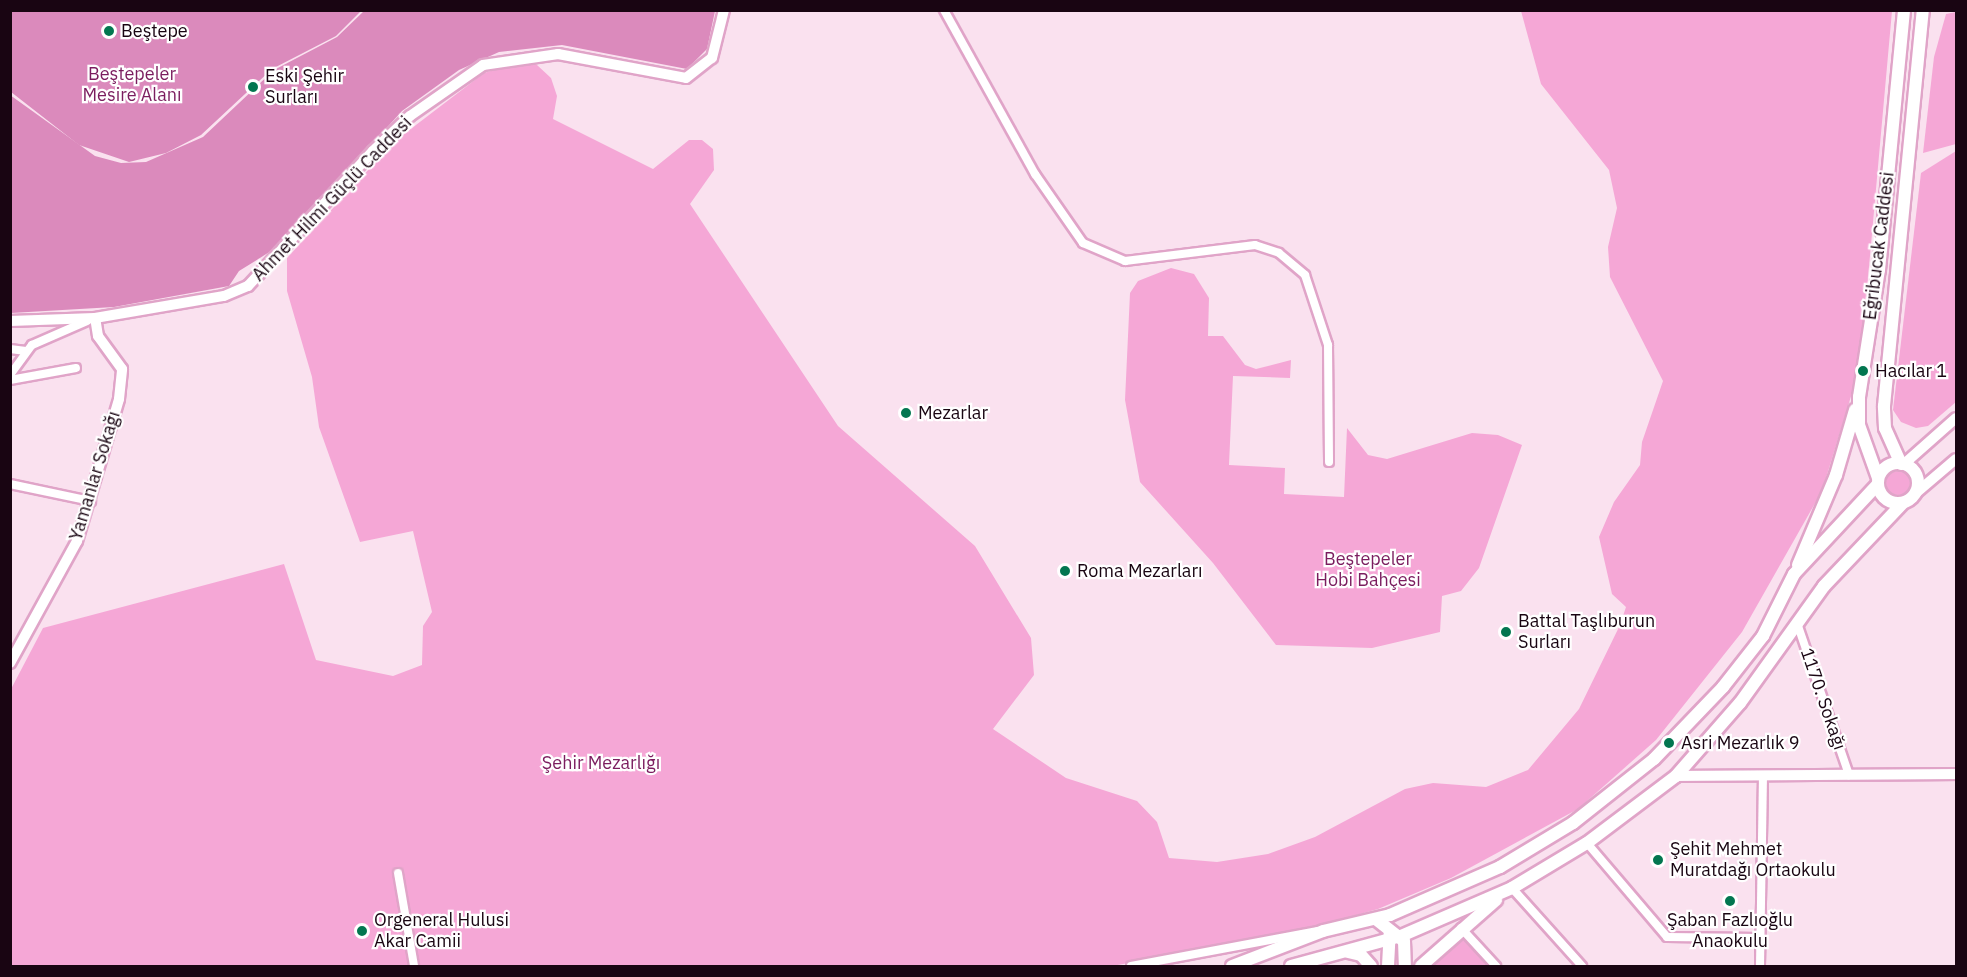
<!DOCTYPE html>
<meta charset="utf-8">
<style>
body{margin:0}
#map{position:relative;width:1967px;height:977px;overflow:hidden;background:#fae1ef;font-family:"IBM Plex Sans",sans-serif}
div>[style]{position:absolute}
.green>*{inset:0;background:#f5a7d6}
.round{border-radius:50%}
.forest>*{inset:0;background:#db8abc}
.roads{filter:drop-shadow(2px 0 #e0a4c8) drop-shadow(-2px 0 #e0a4c8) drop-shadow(0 2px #e0a4c8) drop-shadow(0 -2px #e0a4c8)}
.street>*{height:8px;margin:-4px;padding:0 4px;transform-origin:4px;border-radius:4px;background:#fff}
.secondary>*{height:10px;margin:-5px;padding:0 5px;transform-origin:5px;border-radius:5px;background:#fff}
.primary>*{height:12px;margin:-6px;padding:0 6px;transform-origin:6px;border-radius:6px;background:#fff}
.primary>.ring{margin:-6px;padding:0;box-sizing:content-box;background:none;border:12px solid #fff;border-radius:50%}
.dots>*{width:16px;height:16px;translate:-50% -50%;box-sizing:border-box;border:3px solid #fff;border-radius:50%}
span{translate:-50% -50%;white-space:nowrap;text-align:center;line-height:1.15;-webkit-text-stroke:4.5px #fff;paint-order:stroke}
.poi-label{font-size:18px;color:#190512}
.left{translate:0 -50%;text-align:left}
.park-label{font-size:18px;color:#7b1d5f}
.street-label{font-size:18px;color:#190512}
.frame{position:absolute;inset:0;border:12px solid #190512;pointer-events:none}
</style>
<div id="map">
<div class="green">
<i style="clip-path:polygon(1521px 11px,1892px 11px,1860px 367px,1822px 491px,1742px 632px,1656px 740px,1578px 809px,1451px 878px,1378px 909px,1281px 936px,1112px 966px,11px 966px,10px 691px,43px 628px,284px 564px,316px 660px,393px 676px,422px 665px,423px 626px,432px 612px,413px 531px,360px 542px,319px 427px,312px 377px,287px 291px,287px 258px,395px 141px,484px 73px,518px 63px,537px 65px,551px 78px,557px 96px,553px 119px,653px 169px,689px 140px,702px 140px,713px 149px,714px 170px,690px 204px,838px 426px,975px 546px,1031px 638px,1034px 675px,993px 729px,1066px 778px,1137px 801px,1157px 822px,1169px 858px,1217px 862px,1268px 854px,1315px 837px,1405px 789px,1433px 783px,1486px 787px,1528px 770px,1579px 709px,1620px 625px,1626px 607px,1612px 594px,1599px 537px,1614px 502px,1640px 465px,1642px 442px,1663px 381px,1610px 277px,1608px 247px,1617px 208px,1609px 170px,1541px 84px)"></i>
<i style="clip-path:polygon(1956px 12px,1956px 144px,1923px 153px,1934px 57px,1946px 14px)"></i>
<i style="clip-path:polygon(1956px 151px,1956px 402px,1928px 426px,1916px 428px,1901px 422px,1893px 410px,1921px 173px)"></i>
<i style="clip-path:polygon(1171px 268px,1194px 274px,1209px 298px,1208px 336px,1223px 336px,1245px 365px,1256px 369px,1291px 360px,1290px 378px,1233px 376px,1229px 465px,1285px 468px,1284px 494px,1344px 497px,1347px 428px,1368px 455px,1387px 459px,1472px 433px,1498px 435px,1522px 445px,1479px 568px,1461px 591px,1442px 596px,1440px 632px,1372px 648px,1276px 645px,1213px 563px,1140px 482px,1125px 400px,1130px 293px,1138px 281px)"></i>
<i class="round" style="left:1886px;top:471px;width:24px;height:24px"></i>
<i style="clip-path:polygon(1453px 928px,1488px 966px,1434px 966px,1423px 955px)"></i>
</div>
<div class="forest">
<i style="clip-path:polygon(10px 11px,11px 10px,361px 11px,336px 36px,272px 69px,201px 135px,166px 153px,129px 162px,79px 145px,11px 92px)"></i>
<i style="clip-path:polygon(364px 11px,715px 11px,707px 49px,687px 69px,562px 45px,499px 52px,459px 70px,402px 111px,279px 246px,239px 271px,229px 286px,114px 307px,11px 313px,10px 95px,95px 156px,121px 163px,146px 162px,203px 137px,274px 70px,337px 37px)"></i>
</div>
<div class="roads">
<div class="street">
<i style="left:944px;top:10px;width:188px;rotate:61deg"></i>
<i style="left:1035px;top:174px;width:84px;rotate:55.2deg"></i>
<i style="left:1083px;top:243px;width:46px;rotate:23.2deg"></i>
<i style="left:1125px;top:261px;width:131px;rotate:-7deg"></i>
<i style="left:1255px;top:245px;width:25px;rotate:18deg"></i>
<i style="left:1279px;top:253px;width:34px;rotate:40deg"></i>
<i style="left:1305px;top:275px;width:74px;rotate:71.8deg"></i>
<i style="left:1328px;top:345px;width:117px;rotate:89.5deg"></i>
<i style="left:10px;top:349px;width:16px;rotate:7deg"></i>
<i style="left:10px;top:375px;width:37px;rotate:-54deg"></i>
<i style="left:32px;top:345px;width:60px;rotate:-23.6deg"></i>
<i style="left:10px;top:380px;width:67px;rotate:-10.3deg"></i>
<i style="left:10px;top:484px;width:83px;rotate:11.9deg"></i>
<i style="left:1797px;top:623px;width:161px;rotate:71.1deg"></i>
<i style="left:1587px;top:843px;width:123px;rotate:49.6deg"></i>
<i style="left:1667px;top:937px;width:92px;rotate:0.6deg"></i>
<i style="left:398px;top:873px;width:94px;rotate:80.2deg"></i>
<i style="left:1512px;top:888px;width:105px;rotate:48.1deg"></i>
<i style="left:1461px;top:928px;width:52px;rotate:47.4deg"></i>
<i style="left:1131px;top:966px;width:190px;rotate:-10.6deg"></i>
<i style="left:1760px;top:966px;width:188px;rotate:-89.1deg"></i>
</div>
<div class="secondary">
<i style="left:10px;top:321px;width:85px;rotate:-2deg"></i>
<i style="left:95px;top:318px;width:131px;rotate:-9.7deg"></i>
<i style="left:224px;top:296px;width:26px;rotate:-23deg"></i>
<i style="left:248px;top:286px;width:184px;rotate:-47.2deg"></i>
<i style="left:373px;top:151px;width:51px;rotate:-43.4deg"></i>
<i style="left:410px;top:116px;width:89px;rotate:-34.9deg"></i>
<i style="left:483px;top:65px;width:76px;rotate:-8.3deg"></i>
<i style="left:558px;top:54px;width:130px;rotate:10.6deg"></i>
<i style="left:686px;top:78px;width:33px;rotate:-38deg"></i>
<i style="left:712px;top:58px;width:49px;rotate:-76deg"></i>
<i style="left:1904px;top:464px;width:69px;rotate:-41.5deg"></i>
<i style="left:1916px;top:493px;width:52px;rotate:-40.4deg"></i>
<i style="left:10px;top:663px;width:139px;rotate:-61.2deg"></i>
<i style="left:77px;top:541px;width:148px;rotate:-73.5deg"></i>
<i style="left:119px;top:399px;width:30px;rotate:-84deg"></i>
<i style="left:122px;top:369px;width:41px;rotate:-126deg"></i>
<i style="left:98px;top:336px;width:18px;rotate:-99deg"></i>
<i style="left:1676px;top:776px;width:280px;rotate:-0.4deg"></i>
</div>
<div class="primary">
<i class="ring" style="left:1878px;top:463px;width:28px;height:28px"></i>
<i style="left:1901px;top:464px;width:39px;rotate:-114deg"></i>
<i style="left:1885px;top:428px;width:22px;rotate:-93deg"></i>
<i style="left:1884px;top:406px;width:398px;rotate:-84.4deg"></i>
<i style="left:1878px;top:478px;width:56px;rotate:-109.7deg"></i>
<i style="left:1859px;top:425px;width:28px;rotate:-90deg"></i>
<i style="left:1859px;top:397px;width:129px;rotate:-81.1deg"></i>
<i style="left:1879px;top:270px;width:261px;rotate:-84.5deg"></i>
<i style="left:1798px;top:565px;width:98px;rotate:-67.1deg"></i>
<i style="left:1836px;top:475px;width:68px;rotate:-73.7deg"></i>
<i style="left:1377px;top:920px;width:34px;rotate:38deg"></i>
<i style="left:1404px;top:941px;width:25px;rotate:88deg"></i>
<i style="left:1348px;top:952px;width:13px;rotate:13deg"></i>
<i style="left:1361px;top:955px;width:15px;rotate:48deg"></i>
<i style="left:1232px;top:966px;width:97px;rotate:-21deg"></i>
<i style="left:1323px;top:931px;width:69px;rotate:-13.4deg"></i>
<i style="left:1390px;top:915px;width:120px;rotate:-23.6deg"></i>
<i style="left:1500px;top:867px;width:85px;rotate:-31.1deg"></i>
<i style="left:1573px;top:823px;width:103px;rotate:-38.3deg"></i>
<i style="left:1654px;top:759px;width:100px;rotate:-46.2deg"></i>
<i style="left:1723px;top:687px;width:65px;rotate:-51.9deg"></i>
<i style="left:1763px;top:636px;width:69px;rotate:-63.4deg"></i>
<i style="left:1794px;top:574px;width:123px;rotate:-47deg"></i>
<i style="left:1291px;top:966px;width:114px;rotate:-15.3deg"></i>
<i style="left:1401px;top:936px;width:121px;rotate:-23.4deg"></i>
<i style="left:1512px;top:888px;width:87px;rotate:-31deg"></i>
<i style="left:1587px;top:843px;width:111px;rotate:-37deg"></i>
<i style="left:1676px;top:776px;width:97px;rotate:-48.8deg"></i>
<i style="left:1740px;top:703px;width:144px;rotate:-54.3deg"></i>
<i style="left:1824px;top:586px;width:115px;rotate:-46.4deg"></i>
<i style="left:1388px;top:966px;width:33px;rotate:-87deg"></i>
<i style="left:1421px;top:966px;width:100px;rotate:-41.3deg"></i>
</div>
</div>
<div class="dots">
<i style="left:109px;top:31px;background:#037650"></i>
<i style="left:253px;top:87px;background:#037650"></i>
<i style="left:1863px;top:371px;background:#037650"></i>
<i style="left:906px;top:413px;background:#037650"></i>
<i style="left:1065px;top:571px;background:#037650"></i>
<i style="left:1506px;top:632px;background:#037650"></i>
<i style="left:1669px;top:743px;background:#037650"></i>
<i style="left:1658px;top:860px;background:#037650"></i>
<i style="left:1730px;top:901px;background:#037650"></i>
<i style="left:362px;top:931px;background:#037650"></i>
</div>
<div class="poi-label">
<span class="left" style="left:121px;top:31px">Beştepe</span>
<span class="left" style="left:265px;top:87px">Eski Şehir<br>Surları</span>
<span class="left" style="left:1875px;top:371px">Hacılar 1</span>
<span class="left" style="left:918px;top:413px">Mezarlar</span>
<span class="left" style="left:1077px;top:571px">Roma Mezarları</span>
<span class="left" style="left:1518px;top:632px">Battal Taşlıburun<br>Surları</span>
<span class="left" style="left:1681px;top:743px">Asri Mezarlık 9</span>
<span class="left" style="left:1670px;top:860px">Şehit Mehmet<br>Muratdağı Ortaokulu</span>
<span class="left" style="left:374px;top:931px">Orgeneral Hulusi<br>Akar Camii</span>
<span style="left:1730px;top:931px">Şaban Fazlıoğlu<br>Anaokulu</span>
</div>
<div class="park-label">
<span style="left:132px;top:85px">Beştepeler<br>Mesire Alanı</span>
<span style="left:1368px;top:570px">Beştepeler<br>Hobi Bahçesi</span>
<span style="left:601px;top:763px">Şehir Mezarlığı</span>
</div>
<div class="street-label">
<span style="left:332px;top:199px;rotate:-46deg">Ahmet Hilmi Güçlü Caddesi</span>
<span style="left:1879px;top:246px;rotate:-83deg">Eğribucak Caddesi</span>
<span style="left:95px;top:476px;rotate:-73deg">Yamanlar Sokağı</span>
<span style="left:1823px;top:699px;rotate:71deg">1170. Sokağı</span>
</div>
<div class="frame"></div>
</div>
